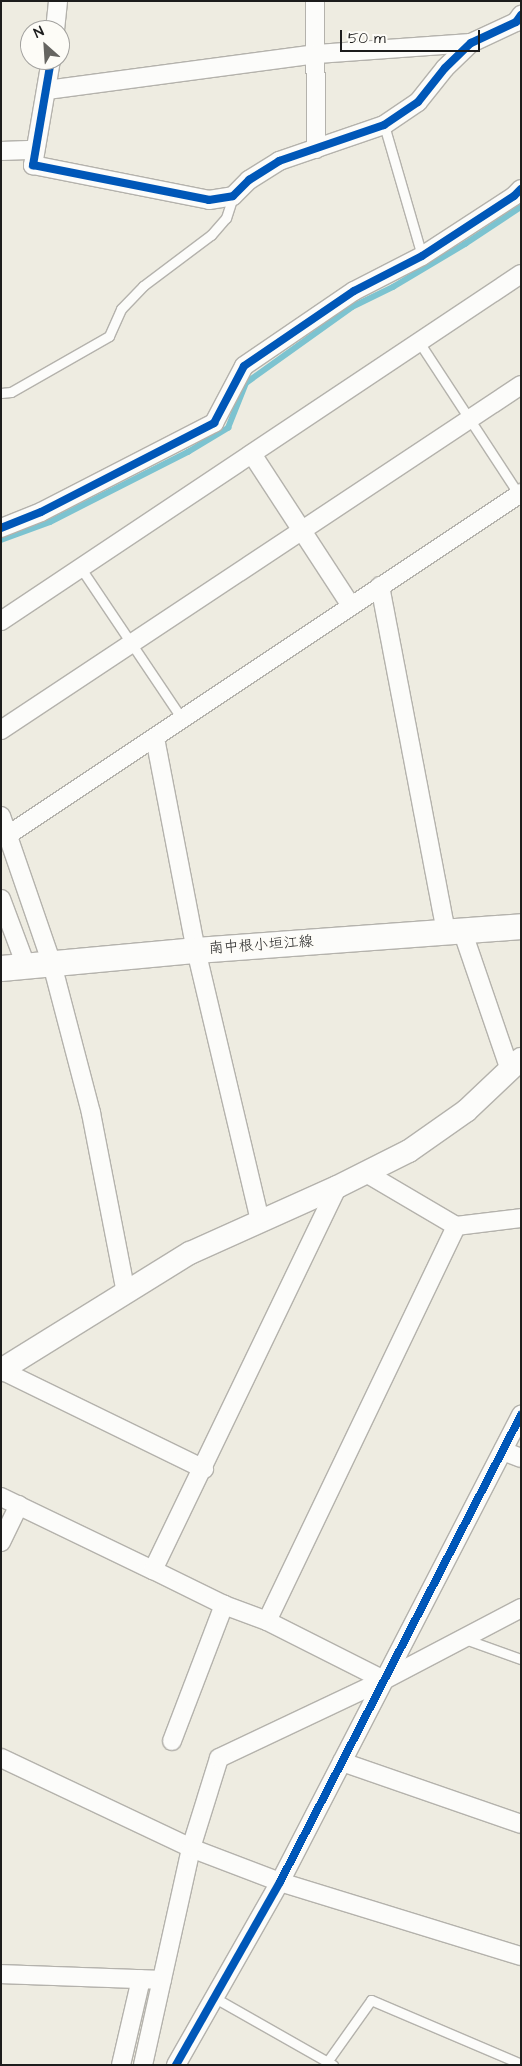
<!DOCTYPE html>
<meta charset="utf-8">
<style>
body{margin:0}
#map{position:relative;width:522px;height:2066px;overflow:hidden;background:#eeece1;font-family:"Architects Daughter","Klee One",sans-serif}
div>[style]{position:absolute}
.stream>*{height:5.5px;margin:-2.75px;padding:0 2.75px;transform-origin:2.75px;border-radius:2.75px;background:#7cc3d0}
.roads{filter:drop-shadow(1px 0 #b4b2ac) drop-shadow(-1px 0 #b4b2ac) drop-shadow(0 1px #b4b2ac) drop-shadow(0 -1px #b4b2ac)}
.service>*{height:9px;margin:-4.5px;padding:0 4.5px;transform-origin:4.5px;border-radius:4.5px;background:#fcfcfa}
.minor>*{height:18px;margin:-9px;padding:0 9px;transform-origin:9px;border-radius:9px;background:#fcfcfa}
.tertiary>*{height:22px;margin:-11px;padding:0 11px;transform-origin:11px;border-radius:11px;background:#fcfcfa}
.secondary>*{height:25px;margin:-12.5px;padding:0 12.5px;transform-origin:12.5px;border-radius:12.5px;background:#fcfcfa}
.cycleway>*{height:8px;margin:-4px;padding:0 4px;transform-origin:4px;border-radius:4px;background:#0057b8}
span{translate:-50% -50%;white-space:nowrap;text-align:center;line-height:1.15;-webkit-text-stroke:4.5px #fdfcf7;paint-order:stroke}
.street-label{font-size:15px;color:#1c1c1c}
.frame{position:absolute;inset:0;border:2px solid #1c1c1c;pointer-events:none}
.north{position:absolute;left:20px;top:20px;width:50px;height:50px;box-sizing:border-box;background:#fdfcf7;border:1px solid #a3a29f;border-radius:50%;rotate:334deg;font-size:14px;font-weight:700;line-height:20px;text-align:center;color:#1c1c1c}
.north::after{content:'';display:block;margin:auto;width:18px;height:22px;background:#666561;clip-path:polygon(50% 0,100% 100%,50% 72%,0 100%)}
.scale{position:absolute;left:340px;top:30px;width:140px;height:22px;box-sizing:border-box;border:2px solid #1c1c1c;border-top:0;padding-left:6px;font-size:15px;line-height:18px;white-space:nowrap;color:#1c1c1c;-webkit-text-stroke:4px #fdfcf7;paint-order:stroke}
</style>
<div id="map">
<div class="stream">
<i style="left:1px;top:540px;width:52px;rotate:-20.2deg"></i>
<i style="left:50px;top:522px;width:155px;rotate:-26.9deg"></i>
<i style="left:188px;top:452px;width:47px;rotate:-31deg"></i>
<i style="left:228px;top:428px;width:48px;rotate:-68.2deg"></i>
<i style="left:246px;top:383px;width:130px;rotate:-35.6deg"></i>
<i style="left:352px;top:307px;width:46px;rotate:-26deg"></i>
<i style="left:393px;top:287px;width:84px;rotate:-30.8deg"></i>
<i style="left:465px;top:244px;width:67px;rotate:-33.5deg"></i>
</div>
<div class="roads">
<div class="service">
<i style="left:384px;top:125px;width:136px;rotate:73.8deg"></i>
<i style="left:419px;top:342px;width:183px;rotate:56.8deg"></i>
<i style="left:1px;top:393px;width:10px;rotate:-6deg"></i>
<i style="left:11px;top:392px;width:113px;rotate:-29.7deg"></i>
<i style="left:109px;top:336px;width:30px;rotate:-66deg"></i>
<i style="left:121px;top:309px;width:32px;rotate:-46deg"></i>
<i style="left:143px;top:286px;width:85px;rotate:-36.9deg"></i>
<i style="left:211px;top:235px;width:23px;rotate:-49deg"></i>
<i style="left:226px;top:218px;width:23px;rotate:-72deg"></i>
<i style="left:80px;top:567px;width:184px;rotate:56.1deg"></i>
<i style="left:465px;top:1639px;width:59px;rotate:19.7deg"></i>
<i style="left:215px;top:1998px;width:136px;rotate:29.6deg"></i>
<i style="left:327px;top:2062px;width:76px;rotate:-54.6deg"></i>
<i style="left:371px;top:2000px;width:163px;rotate:23.1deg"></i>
</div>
<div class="minor">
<i style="left:315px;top:1px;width:148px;rotate:89.6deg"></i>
<i style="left:55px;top:30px;width:29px;rotate:-84deg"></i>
<i style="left:51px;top:60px;width:107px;rotate:99.7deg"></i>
<i style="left:33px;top:165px;width:179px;rotate:11.2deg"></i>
<i style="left:209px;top:200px;width:24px;rotate:-9deg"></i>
<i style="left:233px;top:196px;width:23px;rotate:-45deg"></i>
<i style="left:249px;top:180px;width:36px;rotate:-32deg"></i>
<i style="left:279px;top:161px;width:111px;rotate:-18.9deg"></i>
<i style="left:384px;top:125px;width:41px;rotate:-34.1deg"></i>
<i style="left:418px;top:102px;width:43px;rotate:-51.5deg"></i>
<i style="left:445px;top:68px;width:36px;rotate:-44deg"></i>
<i style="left:471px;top:43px;width:50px;rotate:-25deg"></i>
<i style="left:516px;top:22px;width:9px;rotate:-54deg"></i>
<i style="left:47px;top:90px;width:272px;rotate:-7.6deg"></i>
<i style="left:317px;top:54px;width:154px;rotate:-4.1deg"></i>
<i style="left:1px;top:151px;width:34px;rotate:-2deg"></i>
<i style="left:252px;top:454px;width:181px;rotate:56.9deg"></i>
<i style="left:1px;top:528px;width:43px;rotate:-21.8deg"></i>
<i style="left:41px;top:512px;width:195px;rotate:-27.2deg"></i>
<i style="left:214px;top:423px;width:64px;rotate:-62.2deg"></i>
<i style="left:244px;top:366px;width:133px;rotate:-34.3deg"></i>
<i style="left:354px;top:291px;width:76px;rotate:-27.2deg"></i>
<i style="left:422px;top:256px;width:110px;rotate:-33.1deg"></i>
<i style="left:514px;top:196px;width:10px;rotate:-45deg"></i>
<i style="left:380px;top:586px;width:351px;rotate:79.2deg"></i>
<i style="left:1px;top:621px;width:625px;rotate:-33.72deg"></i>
<i style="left:1px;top:730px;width:624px;rotate:-33.56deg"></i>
<i style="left:155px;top:738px;width:216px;rotate:79.1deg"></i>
<i style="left:196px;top:950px;width:278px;rotate:76.7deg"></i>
<i style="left:1px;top:816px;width:157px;rotate:71deg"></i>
<i style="left:52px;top:964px;width:154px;rotate:75.3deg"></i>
<i style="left:91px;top:1113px;width:183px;rotate:79deg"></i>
<i style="left:8px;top:835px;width:617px;rotate:-33.69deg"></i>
<i style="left:1px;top:899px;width:72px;rotate:69.5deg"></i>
<i style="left:462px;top:930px;width:148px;rotate:71.1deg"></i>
<i style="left:366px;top:1173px;width:104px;rotate:30.5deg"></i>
<i style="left:456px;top:1226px;width:65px;rotate:-7deg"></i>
<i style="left:1px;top:1370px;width:226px;rotate:26deg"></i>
<i style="left:503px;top:1451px;width:19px;rotate:21deg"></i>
<i style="left:1px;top:1497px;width:169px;rotate:25.7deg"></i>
<i style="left:153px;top:1570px;width:425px;rotate:-64.3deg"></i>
<i style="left:1px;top:1542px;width:41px;rotate:-64.1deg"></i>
<i style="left:153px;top:1570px;width:79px;rotate:26.2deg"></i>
<i style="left:224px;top:1605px;width:46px;rotate:20.4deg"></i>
<i style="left:267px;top:1621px;width:131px;rotate:26.8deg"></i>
<i style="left:267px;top:1621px;width:438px;rotate:-64.4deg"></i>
<i style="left:172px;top:1741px;width:146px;rotate:-69.1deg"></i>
<i style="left:1px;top:1758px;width:210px;rotate:25.3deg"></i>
<i style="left:191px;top:1848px;width:95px;rotate:20.9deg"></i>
<i style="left:280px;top:1882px;width:252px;rotate:17.1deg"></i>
<i style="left:342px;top:1762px;width:189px;rotate:19.1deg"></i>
<i style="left:1px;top:1974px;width:161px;rotate:2.1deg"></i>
<i style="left:121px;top:2065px;width:88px;rotate:-76.9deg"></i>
<i style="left:143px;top:2065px;width:222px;rotate:-77.5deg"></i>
<i style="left:191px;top:1848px;width:94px;rotate:-72.7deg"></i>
<i style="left:219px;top:1758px;width:183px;rotate:-25.3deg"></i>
<i style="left:384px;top:1680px;width:155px;rotate:-27.7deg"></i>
<i style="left:176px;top:2065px;width:210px;rotate:-60.4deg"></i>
<i style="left:280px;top:1882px;width:526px;rotate:-62.7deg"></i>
</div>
<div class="tertiary">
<i style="left:1px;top:1370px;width:222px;rotate:-31.8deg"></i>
<i style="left:190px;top:1253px;width:161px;rotate:-24.2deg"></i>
<i style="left:337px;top:1187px;width:80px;rotate:-26.6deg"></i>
<i style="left:409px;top:1151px;width:70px;rotate:-35.1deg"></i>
<i style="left:466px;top:1111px;width:76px;rotate:-43.4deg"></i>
</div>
<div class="secondary">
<i style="left:1px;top:968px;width:196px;rotate:-5.3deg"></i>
<i style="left:196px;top:950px;width:326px;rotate:-4.2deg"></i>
</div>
</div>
<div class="cycleway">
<i style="left:51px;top:60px;width:107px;rotate:99.7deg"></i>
<i style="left:33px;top:165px;width:179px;rotate:11.2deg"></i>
<i style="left:209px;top:200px;width:24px;rotate:-9deg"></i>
<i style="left:233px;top:196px;width:23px;rotate:-45deg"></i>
<i style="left:249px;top:180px;width:36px;rotate:-32deg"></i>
<i style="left:279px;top:161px;width:111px;rotate:-18.9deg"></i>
<i style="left:384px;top:125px;width:41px;rotate:-34.1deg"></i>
<i style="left:418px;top:102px;width:43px;rotate:-51.5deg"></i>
<i style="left:445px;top:68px;width:36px;rotate:-44deg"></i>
<i style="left:471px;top:43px;width:50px;rotate:-25deg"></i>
<i style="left:516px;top:22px;width:9px;rotate:-54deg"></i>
<i style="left:1px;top:528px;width:43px;rotate:-21.8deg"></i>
<i style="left:41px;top:512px;width:195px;rotate:-27.2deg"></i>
<i style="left:214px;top:423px;width:64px;rotate:-62.2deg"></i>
<i style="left:244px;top:366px;width:133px;rotate:-34.3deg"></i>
<i style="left:354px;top:291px;width:76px;rotate:-27.2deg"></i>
<i style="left:422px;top:256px;width:110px;rotate:-33.1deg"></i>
<i style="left:514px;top:196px;width:10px;rotate:-45deg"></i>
<i style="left:176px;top:2065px;width:210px;rotate:-60.4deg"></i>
<i style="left:280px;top:1882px;width:526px;rotate:-62.7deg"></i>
</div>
<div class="street-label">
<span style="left:261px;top:945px;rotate:-4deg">南中根小垣江線</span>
</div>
<div class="frame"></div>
<div class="north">N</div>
<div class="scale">50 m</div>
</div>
